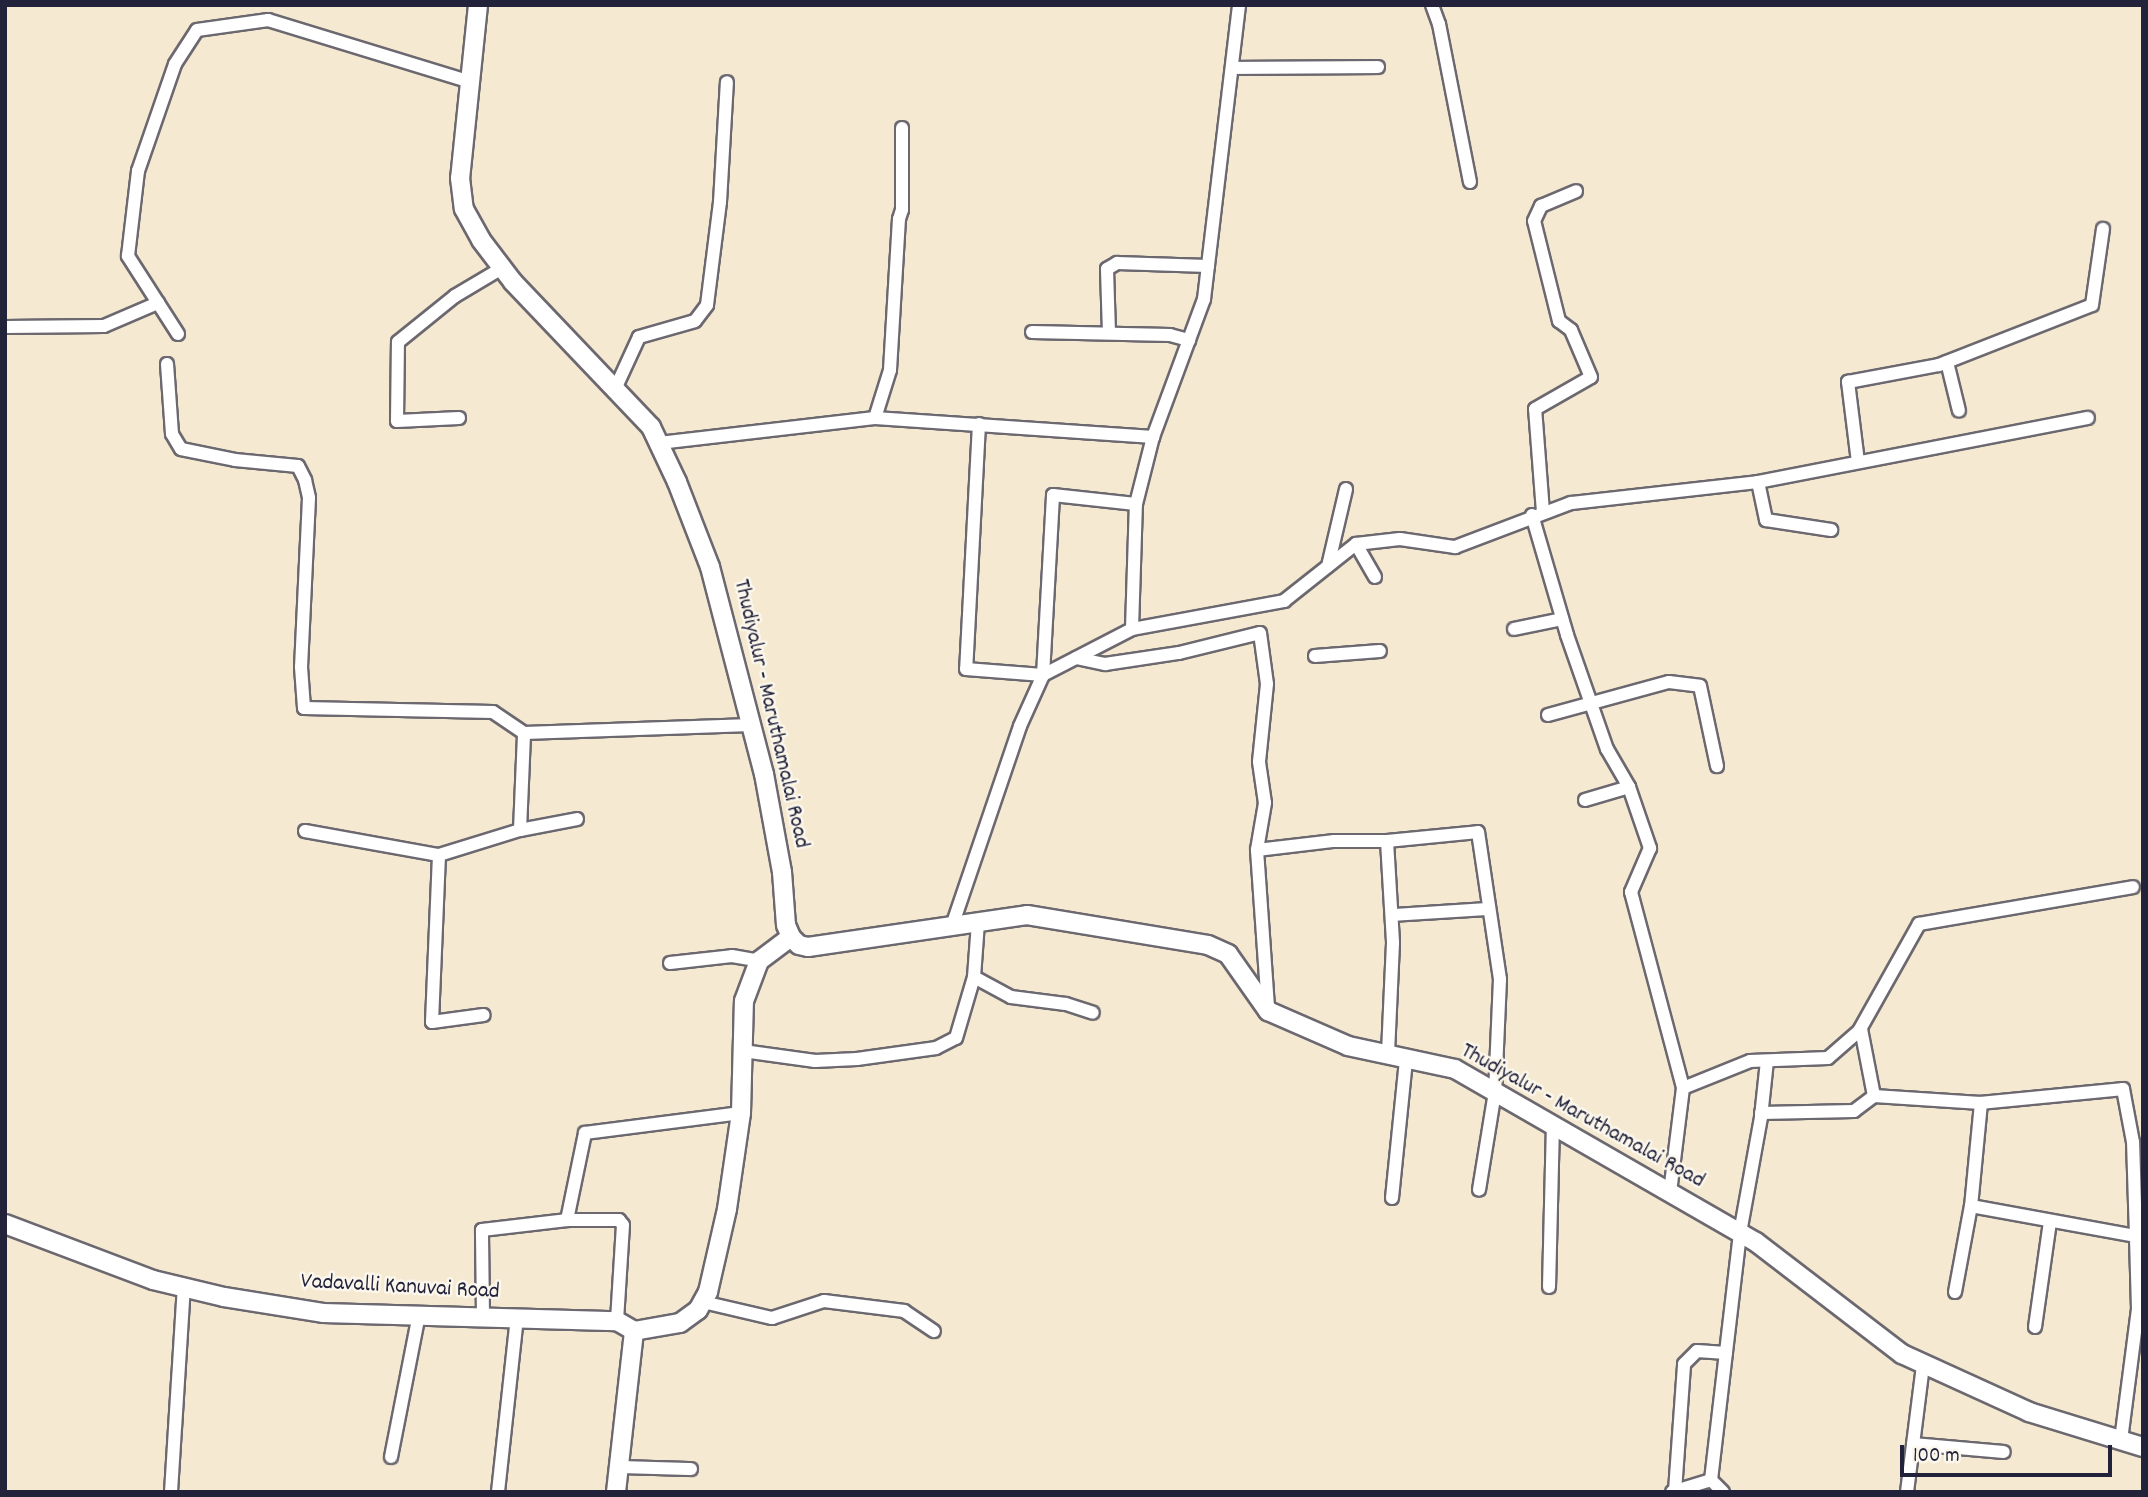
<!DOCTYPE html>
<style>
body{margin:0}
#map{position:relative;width:2148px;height:1497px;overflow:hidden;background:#f5e9d1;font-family:Dekko,sans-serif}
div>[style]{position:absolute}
.roads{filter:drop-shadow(2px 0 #6c6870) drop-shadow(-2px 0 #6c6870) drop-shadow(0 2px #6c6870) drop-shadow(0 -2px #6c6870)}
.street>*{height:12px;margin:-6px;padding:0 6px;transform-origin:6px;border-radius:6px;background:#fff}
.secondary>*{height:18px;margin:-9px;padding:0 9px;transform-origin:9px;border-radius:9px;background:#fff}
span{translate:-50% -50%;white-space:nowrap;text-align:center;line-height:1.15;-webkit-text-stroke:5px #fbf7ec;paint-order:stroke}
.street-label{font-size:23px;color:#22223b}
.frame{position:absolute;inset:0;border:7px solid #22223b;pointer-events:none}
.scale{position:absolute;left:1900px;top:1445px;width:212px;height:32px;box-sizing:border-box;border:4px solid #22223b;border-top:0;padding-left:9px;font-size:21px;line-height:24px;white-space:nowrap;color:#22223b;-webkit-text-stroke:5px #fbf7ec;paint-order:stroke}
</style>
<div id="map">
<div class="roads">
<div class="street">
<i style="left:1432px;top:5px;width:20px;rotate:70deg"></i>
<i style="left:1439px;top:24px;width:161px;rotate:78.9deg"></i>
<i style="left:1232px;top:68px;width:146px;rotate:-0.4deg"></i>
<i style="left:5px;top:327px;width:99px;rotate:-0.6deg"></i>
<i style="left:104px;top:326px;width:59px;rotate:-23.1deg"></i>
<i style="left:1032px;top:332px;width:138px;rotate:1.2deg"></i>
<i style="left:1170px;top:335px;width:20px;rotate:15deg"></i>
<i style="left:1109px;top:333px;width:64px;rotate:-91.8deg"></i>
<i style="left:1107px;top:269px;width:12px;rotate:-31deg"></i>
<i style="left:1117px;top:263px;width:91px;rotate:1.9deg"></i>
<i style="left:178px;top:334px;width:93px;rotate:-122.7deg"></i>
<i style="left:128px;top:256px;width:86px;rotate:-83.3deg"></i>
<i style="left:138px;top:171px;width:113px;rotate:-70.9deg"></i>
<i style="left:175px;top:64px;width:40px;rotate:-57.1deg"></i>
<i style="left:197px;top:30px;width:72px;rotate:-8deg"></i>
<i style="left:268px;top:20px;width:212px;rotate:17deg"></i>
<i style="left:1947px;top:362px;width:50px;rotate:76.2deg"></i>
<i style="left:167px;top:364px;width:70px;rotate:85.9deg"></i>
<i style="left:172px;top:434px;width:17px;rotate:59deg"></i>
<i style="left:181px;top:449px;width:55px;rotate:11.5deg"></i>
<i style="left:235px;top:460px;width:63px;rotate:5.4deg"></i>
<i style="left:298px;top:466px;width:16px;rotate:63deg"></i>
<i style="left:305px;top:480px;width:18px;rotate:77deg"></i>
<i style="left:309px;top:498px;width:169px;rotate:92.7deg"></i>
<i style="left:301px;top:667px;width:41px;rotate:85.8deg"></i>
<i style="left:304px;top:708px;width:189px;rotate:1.2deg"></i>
<i style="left:493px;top:712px;width:37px;rotate:34deg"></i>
<i style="left:524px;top:733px;width:227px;rotate:-2deg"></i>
<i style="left:616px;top:387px;width:55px;rotate:-65.3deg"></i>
<i style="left:639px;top:337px;width:58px;rotate:-15.9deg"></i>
<i style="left:695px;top:321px;width:20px;rotate:-53deg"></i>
<i style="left:707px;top:305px;width:104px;rotate:-82.8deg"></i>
<i style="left:720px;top:202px;width:120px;rotate:-86.7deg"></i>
<i style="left:459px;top:418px;width:62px;rotate:177.2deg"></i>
<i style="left:397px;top:421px;width:79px;rotate:-89.3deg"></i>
<i style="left:398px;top:342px;width:73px;rotate:-38.9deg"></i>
<i style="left:455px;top:296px;width:55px;rotate:-30.8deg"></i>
<i style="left:875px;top:418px;width:50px;rotate:-72.6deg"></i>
<i style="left:890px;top:370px;width:151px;rotate:-86.6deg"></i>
<i style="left:899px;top:219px;width:9px;rotate:-72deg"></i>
<i style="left:902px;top:210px;width:82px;rotate:-90deg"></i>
<i style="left:979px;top:424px;width:245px;rotate:93deg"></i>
<i style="left:966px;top:669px;width:77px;rotate:4.5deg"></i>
<i style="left:1043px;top:675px;width:180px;rotate:-86.8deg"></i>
<i style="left:1053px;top:495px;width:83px;rotate:6.2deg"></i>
<i style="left:659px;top:443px;width:217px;rotate:-6.6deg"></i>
<i style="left:875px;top:418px;width:279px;rotate:3.9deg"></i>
<i style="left:1858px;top:462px;width:81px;rotate:-97.1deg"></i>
<i style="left:1848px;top:382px;width:93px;rotate:-10.6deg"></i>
<i style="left:1939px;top:365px;width:164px;rotate:-21.4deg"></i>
<i style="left:2092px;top:305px;width:77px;rotate:-81.8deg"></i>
<i style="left:1758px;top:482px;width:39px;rotate:78deg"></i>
<i style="left:1766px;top:520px;width:66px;rotate:8.7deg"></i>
<i style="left:1543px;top:512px;width:103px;rotate:-94.4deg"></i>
<i style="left:1535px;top:409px;width:64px;rotate:-29.7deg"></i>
<i style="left:1591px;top:377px;width:51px;rotate:-113.1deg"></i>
<i style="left:1571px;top:330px;width:15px;rotate:-143deg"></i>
<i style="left:1559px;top:321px;width:103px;rotate:-104deg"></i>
<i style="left:1534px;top:221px;width:17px;rotate:-65deg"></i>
<i style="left:1541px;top:206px;width:38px;rotate:-23deg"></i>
<i style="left:1532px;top:515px;width:125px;rotate:73.7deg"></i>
<i style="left:1567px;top:635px;width:121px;rotate:70.7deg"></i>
<i style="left:1607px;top:749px;width:44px;rotate:59.9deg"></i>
<i style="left:1629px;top:787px;width:65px;rotate:71deg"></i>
<i style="left:1650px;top:848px;width:48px;rotate:113.4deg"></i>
<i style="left:1631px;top:892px;width:203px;rotate:75.1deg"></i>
<i style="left:1683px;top:1088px;width:105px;rotate:97.1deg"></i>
<i style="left:1356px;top:544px;width:38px;rotate:60deg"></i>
<i style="left:1328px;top:566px;width:79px;rotate:-76.8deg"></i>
<i style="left:1132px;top:629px;width:125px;rotate:-88.2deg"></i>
<i style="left:1136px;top:504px;width:69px;rotate:-75.8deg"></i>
<i style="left:1153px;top:437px;width:147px;rotate:-69.7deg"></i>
<i style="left:1204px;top:299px;width:296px;rotate:-83.2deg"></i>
<i style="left:1514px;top:629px;width:49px;rotate:-11.8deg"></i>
<i style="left:1315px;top:656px;width:65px;rotate:-4.4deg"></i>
<i style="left:1076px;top:658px;width:30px;rotate:12deg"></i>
<i style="left:1105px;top:664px;width:75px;rotate:-8.5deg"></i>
<i style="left:1179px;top:653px;width:83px;rotate:-13.9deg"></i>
<i style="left:1260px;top:633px;width:51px;rotate:82.2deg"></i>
<i style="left:1267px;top:684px;width:78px;rotate:95.9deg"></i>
<i style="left:1259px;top:762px;width:41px;rotate:81.7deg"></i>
<i style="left:1265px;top:803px;width:48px;rotate:99.7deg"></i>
<i style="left:1257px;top:850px;width:159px;rotate:86deg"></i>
<i style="left:1548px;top:715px;width:125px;rotate:-15.3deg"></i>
<i style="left:1669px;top:682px;width:31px;rotate:7deg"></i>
<i style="left:1700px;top:686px;width:82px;rotate:78deg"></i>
<i style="left:1585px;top:800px;width:46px;rotate:-16.5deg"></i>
<i style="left:520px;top:830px;width:97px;rotate:-87.6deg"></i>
<i style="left:305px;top:831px;width:136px;rotate:10.2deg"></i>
<i style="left:439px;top:855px;width:85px;rotate:-17.2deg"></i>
<i style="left:520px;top:830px;width:58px;rotate:-10.9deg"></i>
<i style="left:1387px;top:841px;width:102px;rotate:86.6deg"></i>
<i style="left:1393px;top:943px;width:112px;rotate:92.6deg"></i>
<i style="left:1257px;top:850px;width:78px;rotate:-6.7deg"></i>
<i style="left:1334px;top:841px;width:53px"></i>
<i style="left:1387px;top:841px;width:91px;rotate:-5.6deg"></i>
<i style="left:1478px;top:832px;width:149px;rotate:81.5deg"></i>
<i style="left:1500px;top:979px;width:113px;rotate:92.5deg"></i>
<i style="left:1495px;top:1092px;width:99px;rotate:99.3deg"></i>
<i style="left:439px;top:855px;width:167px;rotate:92.4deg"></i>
<i style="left:432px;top:1022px;width:52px;rotate:-7.7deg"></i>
<i style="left:1393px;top:915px;width:96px;rotate:-3.6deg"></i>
<i style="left:952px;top:926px;width:211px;rotate:-71.2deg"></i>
<i style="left:1020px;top:726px;width:56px;rotate:-65.7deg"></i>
<i style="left:1043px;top:675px;width:100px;rotate:-27.3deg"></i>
<i style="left:1132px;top:629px;width:155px;rotate:-10.4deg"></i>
<i style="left:1284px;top:601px;width:92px;rotate:-38.4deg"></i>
<i style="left:1356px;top:544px;width:44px;rotate:-6.5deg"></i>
<i style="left:1400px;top:539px;width:56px;rotate:8.3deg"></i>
<i style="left:1455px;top:547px;width:124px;rotate:-20.8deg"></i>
<i style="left:1571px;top:503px;width:188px;rotate:-6.4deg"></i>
<i style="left:1758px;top:482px;width:336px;rotate:-11deg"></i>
<i style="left:670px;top:963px;width:62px;rotate:-6.4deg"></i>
<i style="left:732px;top:956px;width:27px;rotate:10deg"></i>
<i style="left:974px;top:977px;width:42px;rotate:28.4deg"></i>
<i style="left:1011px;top:997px;width:55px;rotate:7.3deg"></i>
<i style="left:1066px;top:1004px;width:28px;rotate:18deg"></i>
<i style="left:1861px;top:1029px;width:68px;rotate:79deg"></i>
<i style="left:743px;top:1051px;width:73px;rotate:7.9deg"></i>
<i style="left:815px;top:1061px;width:42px;rotate:-2.7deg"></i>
<i style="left:857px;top:1059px;width:80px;rotate:-7.9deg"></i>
<i style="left:936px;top:1048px;width:22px;rotate:-27deg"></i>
<i style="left:956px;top:1038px;width:64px;rotate:-73.6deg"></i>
<i style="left:974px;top:977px;width:55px;rotate:-85.8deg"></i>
<i style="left:1683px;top:1088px;width:72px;rotate:-21.9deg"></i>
<i style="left:1750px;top:1061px;width:78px;rotate:-2.2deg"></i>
<i style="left:1828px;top:1058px;width:41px;rotate:-41.1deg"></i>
<i style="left:1859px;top:1031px;width:123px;rotate:-60.7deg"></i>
<i style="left:1919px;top:924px;width:217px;rotate:-9.8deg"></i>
<i style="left:1761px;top:1113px;width:93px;rotate:-1.2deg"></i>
<i style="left:1854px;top:1111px;width:25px;rotate:-37deg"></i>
<i style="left:1874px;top:1096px;width:107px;rotate:3.7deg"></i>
<i style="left:1392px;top:1198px;width:140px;rotate:-84.2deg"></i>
<i style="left:567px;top:1220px;width:89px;rotate:-78.3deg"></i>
<i style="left:585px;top:1133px;width:157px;rotate:-7.3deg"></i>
<i style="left:1549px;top:1287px;width:160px;rotate:-88.6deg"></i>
<i style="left:1955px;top:1292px;width:87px;rotate:-79.5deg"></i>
<i style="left:703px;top:1302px;width:71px;rotate:13.1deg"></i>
<i style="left:772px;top:1318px;width:55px;rotate:-18.1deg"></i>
<i style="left:824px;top:1301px;width:81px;rotate:7.1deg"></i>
<i style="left:904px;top:1311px;width:36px;rotate:34deg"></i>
<i style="left:483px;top:1316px;width:86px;rotate:-90.7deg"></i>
<i style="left:482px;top:1230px;width:86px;rotate:-6.7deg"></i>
<i style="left:567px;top:1220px;width:52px"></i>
<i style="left:619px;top:1220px;width:6px;rotate:51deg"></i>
<i style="left:623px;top:1225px;width:96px;rotate:93.6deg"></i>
<i style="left:2035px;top:1327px;width:107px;rotate:-81.9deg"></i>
<i style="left:2121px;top:1440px;width:132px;rotate:-82.6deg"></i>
<i style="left:2138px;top:1309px;width:73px;rotate:-91.6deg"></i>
<i style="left:2136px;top:1236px;width:94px;rotate:-91.8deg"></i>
<i style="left:2133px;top:1142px;width:54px;rotate:-100.7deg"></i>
<i style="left:2123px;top:1089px;width:143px;rotate:174.4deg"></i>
<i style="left:1981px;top:1103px;width:103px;rotate:95.5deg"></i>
<i style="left:1971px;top:1206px;width:168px;rotate:10.3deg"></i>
<i style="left:2136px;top:1236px;width:7px"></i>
<i style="left:1913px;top:1444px;width:91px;rotate:5deg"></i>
<i style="left:391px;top:1457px;width:146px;rotate:-78.9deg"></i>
<i style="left:618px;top:1467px;width:73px;rotate:1.6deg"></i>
<i style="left:1675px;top:1491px;width:127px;rotate:-85.9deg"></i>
<i style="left:1684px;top:1364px;width:18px;rotate:-45deg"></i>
<i style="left:1697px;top:1351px;width:29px;rotate:4deg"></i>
<i style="left:171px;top:1492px;width:205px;rotate:-86.4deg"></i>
<i style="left:498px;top:1492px;width:175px;rotate:-83.8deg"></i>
<i style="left:1672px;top:1492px;width:41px;rotate:-17.1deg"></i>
<i style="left:1723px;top:1492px;width:17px;rotate:-135deg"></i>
<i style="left:1711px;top:1480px;width:249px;rotate:-83.3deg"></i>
<i style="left:1740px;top:1233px;width:118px;rotate:-79.7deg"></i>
<i style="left:1761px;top:1117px;width:56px;rotate:-83.9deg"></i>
<i style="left:1907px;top:1492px;width:128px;rotate:-82.8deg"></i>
</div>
<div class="secondary">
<i style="left:478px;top:5px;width:174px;rotate:95.9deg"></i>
<i style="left:460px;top:178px;width:31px;rotate:83deg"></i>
<i style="left:464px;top:209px;width:35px;rotate:61deg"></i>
<i style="left:481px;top:240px;width:53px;rotate:52.7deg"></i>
<i style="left:513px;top:282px;width:200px;rotate:46.4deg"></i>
<i style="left:651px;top:427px;width:61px;rotate:64.7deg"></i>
<i style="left:677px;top:482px;width:91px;rotate:68.8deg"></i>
<i style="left:710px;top:567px;width:214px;rotate:75.4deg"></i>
<i style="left:764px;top:774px;width:100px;rotate:79.6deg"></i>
<i style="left:782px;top:872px;width:53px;rotate:85.7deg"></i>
<i style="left:786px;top:925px;width:13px;rotate:67deg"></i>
<i style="left:791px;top:937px;width:11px;rotate:45deg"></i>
<i style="left:799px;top:945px;width:9px;rotate:13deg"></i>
<i style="left:808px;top:947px;width:221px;rotate:-8.3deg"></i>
<i style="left:1027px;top:915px;width:183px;rotate:9.4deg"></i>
<i style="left:1208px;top:945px;width:22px;rotate:24deg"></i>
<i style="left:1228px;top:954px;width:70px;rotate:54.9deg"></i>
<i style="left:1268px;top:1011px;width:87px;rotate:23.6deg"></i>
<i style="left:1348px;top:1046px;width:109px;rotate:12.1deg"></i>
<i style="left:1455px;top:1069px;width:347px;rotate:29.9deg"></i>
<i style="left:1756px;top:1242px;width:184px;rotate:37.5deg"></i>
<i style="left:1902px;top:1354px;width:140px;rotate:24.5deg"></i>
<i style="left:2029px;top:1412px;width:119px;rotate:17.1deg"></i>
<i style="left:5px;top:1224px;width:158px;rotate:20.7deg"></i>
<i style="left:153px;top:1280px;width:73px;rotate:13.5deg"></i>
<i style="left:224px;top:1297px;width:100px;rotate:9.2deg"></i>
<i style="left:323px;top:1313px;width:294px;rotate:1.6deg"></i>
<i style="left:617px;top:1321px;width:20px;rotate:30deg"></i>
<i style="left:634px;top:1331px;width:47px;rotate:-9.9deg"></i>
<i style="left:680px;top:1323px;width:22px;rotate:-36deg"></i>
<i style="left:698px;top:1310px;width:21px;rotate:-61deg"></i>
<i style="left:708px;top:1292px;width:85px;rotate:-77.1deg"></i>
<i style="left:727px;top:1209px;width:97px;rotate:-81.7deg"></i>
<i style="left:741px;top:1113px;width:112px;rotate:-88.5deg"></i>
<i style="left:744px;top:1001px;width:43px;rotate:-69.4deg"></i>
<i style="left:759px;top:961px;width:40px;rotate:-37deg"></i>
<i style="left:616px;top:1492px;width:162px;rotate:-83.6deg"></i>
</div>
</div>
<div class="street-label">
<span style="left:770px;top:714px;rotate:77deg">Thudiyalur - Maruthamalai Road</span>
<span style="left:1582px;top:1117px;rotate:29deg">Thudiyalur - Maruthamalai Road</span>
<span style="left:400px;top:1288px;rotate:3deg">Vadavalli Kanuvai Road</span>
</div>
<div class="frame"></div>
<div class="scale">100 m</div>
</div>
